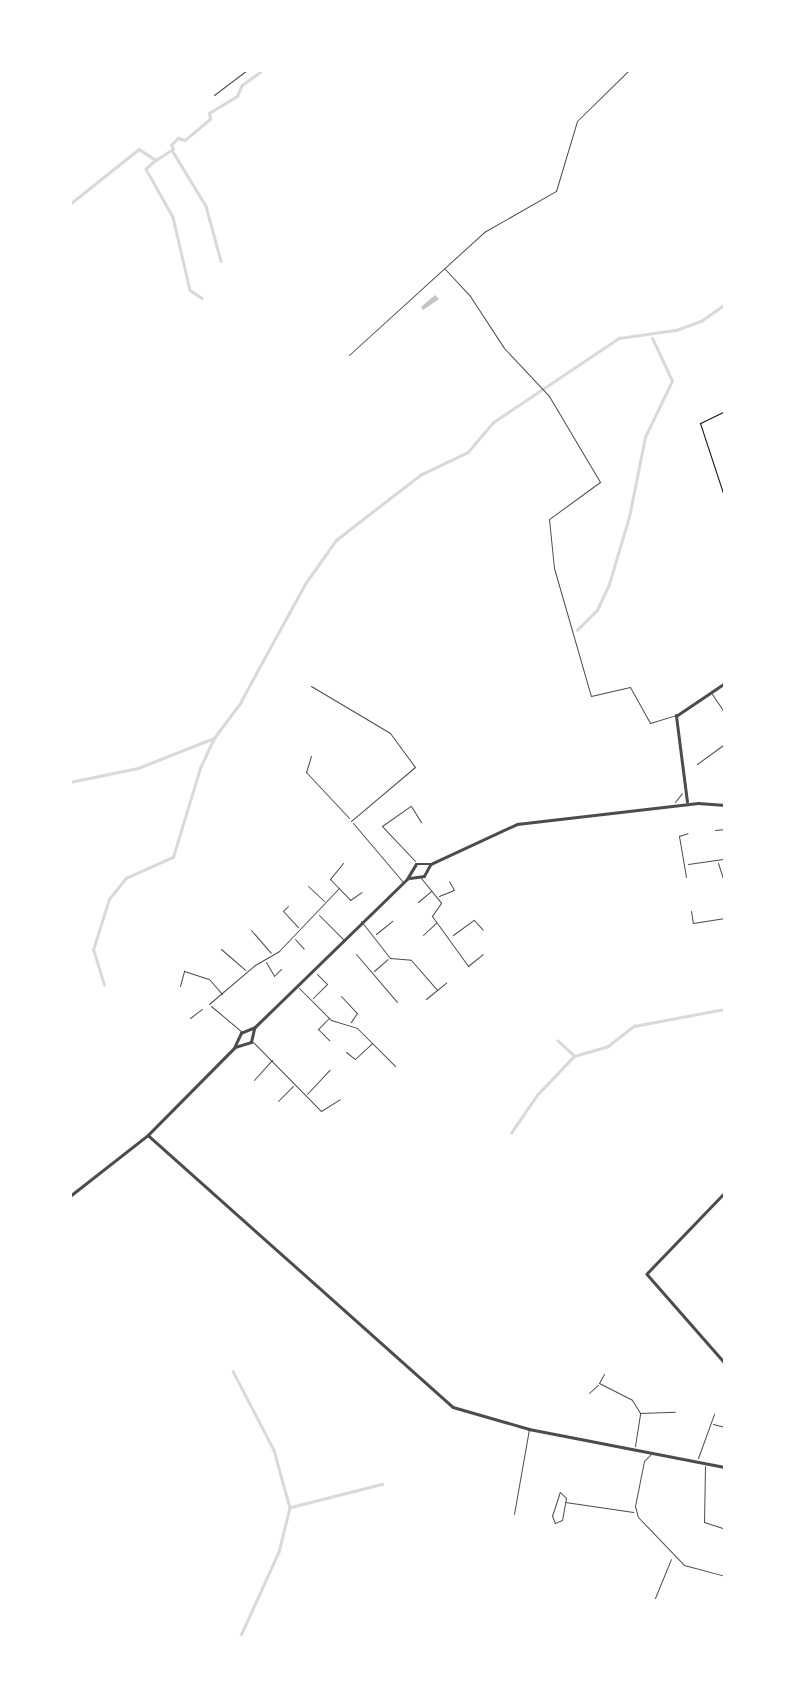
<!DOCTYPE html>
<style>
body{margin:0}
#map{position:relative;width:795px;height:1708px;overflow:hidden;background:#fff;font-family:Mulish,sans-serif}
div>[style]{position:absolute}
.stream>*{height:2.5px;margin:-1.25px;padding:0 1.25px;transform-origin:1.25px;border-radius:1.25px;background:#d9d9d9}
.building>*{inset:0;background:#c4c4c4}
.path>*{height:1px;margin:-0.5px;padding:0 0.5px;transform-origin:0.5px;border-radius:0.5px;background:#111}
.service>*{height:1px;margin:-0.5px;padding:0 0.5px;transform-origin:0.5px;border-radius:0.5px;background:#4c4c4c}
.minor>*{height:1px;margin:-0.5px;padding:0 0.5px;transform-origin:0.5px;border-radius:0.5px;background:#4c4c4c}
.tertiary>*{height:2.5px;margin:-1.25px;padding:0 1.25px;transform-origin:1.25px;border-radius:1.25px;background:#4c4c4c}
span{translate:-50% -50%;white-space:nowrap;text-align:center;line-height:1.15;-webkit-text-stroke:9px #fff;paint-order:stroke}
.frame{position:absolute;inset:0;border:72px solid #fff;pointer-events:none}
</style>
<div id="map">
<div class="stream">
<i style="left:172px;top:150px;width:66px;rotate:58.7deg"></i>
<i style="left:206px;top:206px;width:57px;rotate:74.7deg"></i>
<i style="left:156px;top:160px;width:13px;rotate:138deg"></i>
<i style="left:146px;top:169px;width:55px;rotate:60.6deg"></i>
<i style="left:173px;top:217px;width:75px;rotate:76.9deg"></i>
<i style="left:190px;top:290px;width:14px;rotate:34deg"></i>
<i style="left:70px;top:204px;width:88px;rotate:-38.6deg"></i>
<i style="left:139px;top:149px;width:20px;rotate:33deg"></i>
<i style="left:156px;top:160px;width:20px;rotate:-33deg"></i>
<i style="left:173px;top:149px;width:4px;rotate:-117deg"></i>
<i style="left:171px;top:145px;width:10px;rotate:-45deg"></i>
<i style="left:178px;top:138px;width:7px;rotate:16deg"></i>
<i style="left:185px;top:140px;width:33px;rotate:-40deg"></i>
<i style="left:210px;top:119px;width:6px;rotate:-99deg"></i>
<i style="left:209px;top:113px;width:33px;rotate:-31deg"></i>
<i style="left:237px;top:96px;width:12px;rotate:-66deg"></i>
<i style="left:242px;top:85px;width:26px;rotate:-36deg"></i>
<i style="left:577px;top:630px;width:28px;rotate:-45deg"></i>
<i style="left:597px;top:610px;width:29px;rotate:-65deg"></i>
<i style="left:609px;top:584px;width:70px;rotate:-73.4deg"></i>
<i style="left:629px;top:517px;width:82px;rotate:-78.7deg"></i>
<i style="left:645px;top:437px;width:62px;rotate:-64.3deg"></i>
<i style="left:672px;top:381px;width:47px;rotate:-114.9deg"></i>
<i style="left:241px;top:701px;width:133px;rotate:-61.3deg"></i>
<i style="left:305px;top:584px;width:54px;rotate:-54.8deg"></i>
<i style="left:336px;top:540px;width:106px;rotate:-37.7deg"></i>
<i style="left:420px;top:475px;width:53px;rotate:-25.6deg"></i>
<i style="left:468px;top:452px;width:38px;rotate:-50deg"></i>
<i style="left:492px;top:423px;width:153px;rotate:-33.8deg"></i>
<i style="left:619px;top:338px;width:58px;rotate:-8deg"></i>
<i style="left:676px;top:330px;width:27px;rotate:-20deg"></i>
<i style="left:701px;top:321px;width:29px;rotate:-35deg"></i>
<i style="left:70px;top:782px;width:69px;rotate:-11.6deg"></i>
<i style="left:138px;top:768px;width:82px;rotate:-21.5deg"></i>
<i style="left:214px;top:738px;width:45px;rotate:-53.1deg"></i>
<i style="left:104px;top:985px;width:37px;rotate:-107deg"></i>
<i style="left:93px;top:950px;width:53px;rotate:-72.6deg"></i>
<i style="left:109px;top:899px;width:27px;rotate:-51deg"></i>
<i style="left:126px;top:878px;width:51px;rotate:-24.1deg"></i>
<i style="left:173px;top:857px;width:93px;rotate:-73.1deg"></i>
<i style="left:200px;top:768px;width:33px;rotate:-65deg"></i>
<i style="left:574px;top:1056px;width:35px;rotate:-16deg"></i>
<i style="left:608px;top:1046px;width:33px;rotate:-38deg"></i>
<i style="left:634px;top:1026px;width:93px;rotate:-10.6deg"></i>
<i style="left:511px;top:1133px;width:46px;rotate:-55.6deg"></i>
<i style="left:537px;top:1095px;width:54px;rotate:-46.5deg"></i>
<i style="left:574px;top:1056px;width:22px;rotate:-137deg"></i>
<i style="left:233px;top:1371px;width:89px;rotate:62.6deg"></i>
<i style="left:274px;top:1450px;width:60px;rotate:74.6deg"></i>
<i style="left:290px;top:1508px;width:45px;rotate:104deg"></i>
<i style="left:279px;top:1552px;width:94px;rotate:114.4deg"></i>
<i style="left:291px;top:1507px;width:94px;rotate:-14.2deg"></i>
</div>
<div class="building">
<i style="clip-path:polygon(435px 295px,439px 299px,423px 310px,421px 307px)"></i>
</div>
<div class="path">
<i style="left:725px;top:411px;width:28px;rotate:154deg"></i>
<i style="left:700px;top:423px;width:80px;rotate:71.8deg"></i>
</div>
<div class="service">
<i style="left:214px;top:95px;width:41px;rotate:-37.1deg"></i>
<i style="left:311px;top:686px;width:92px;rotate:30.7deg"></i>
<i style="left:390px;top:733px;width:42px;rotate:53.7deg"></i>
<i style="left:415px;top:767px;width:84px;rotate:139.8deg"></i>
<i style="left:311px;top:756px;width:17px;rotate:107deg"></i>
<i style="left:306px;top:772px;width:63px;rotate:46.9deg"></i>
<i style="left:675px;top:802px;width:11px;rotate:-52deg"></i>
<i style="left:353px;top:823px;width:77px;rotate:49.7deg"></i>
<i style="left:313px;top:998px;width:20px;rotate:-45deg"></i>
<i style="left:327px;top:984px;width:14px;rotate:-135deg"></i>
<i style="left:190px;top:1018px;width:15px;rotate:-37deg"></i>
<i style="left:329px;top:1018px;width:16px;rotate:135deg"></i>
<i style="left:318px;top:1029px;width:16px;rotate:45deg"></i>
</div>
<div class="minor">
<i style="left:445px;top:269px;width:37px;rotate:47deg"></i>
<i style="left:470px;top:296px;width:62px;rotate:56.8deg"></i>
<i style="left:504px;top:348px;width:66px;rotate:46.8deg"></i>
<i style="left:549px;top:396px;width:100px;rotate:59.3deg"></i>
<i style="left:600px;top:482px;width:63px;rotate:144deg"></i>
<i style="left:549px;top:519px;width:49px;rotate:84.2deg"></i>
<i style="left:554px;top:568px;width:133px;rotate:73.9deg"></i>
<i style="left:591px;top:696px;width:40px;rotate:-13deg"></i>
<i style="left:630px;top:687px;width:41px;rotate:60.9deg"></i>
<i style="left:650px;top:723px;width:27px;rotate:-17deg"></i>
<i style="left:349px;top:355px;width:183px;rotate:-42.3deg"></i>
<i style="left:484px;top:232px;width:83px;rotate:-29.7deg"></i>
<i style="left:556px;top:191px;width:73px;rotate:-73.3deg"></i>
<i style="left:577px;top:121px;width:73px;rotate:-44.4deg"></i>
<i style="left:712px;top:694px;width:23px;rotate:56deg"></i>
<i style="left:697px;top:764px;width:34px;rotate:-36deg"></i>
<i style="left:715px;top:830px;width:10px;rotate:-6deg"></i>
<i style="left:415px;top:861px;width:48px;rotate:-133.3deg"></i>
<i style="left:382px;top:826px;width:35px;rotate:-35deg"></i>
<i style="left:411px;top:806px;width:19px;rotate:58deg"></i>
<i style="left:343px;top:863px;width:21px;rotate:129deg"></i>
<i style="left:330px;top:879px;width:29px;rotate:46deg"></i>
<i style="left:350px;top:900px;width:14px;rotate:-34deg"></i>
<i style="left:718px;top:863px;width:22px;rotate:72deg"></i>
<i style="left:688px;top:864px;width:37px;rotate:-8deg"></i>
<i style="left:686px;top:877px;width:42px;rotate:-99.7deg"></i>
<i style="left:679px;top:836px;width:9px;rotate:-18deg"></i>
<i style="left:421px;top:878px;width:32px;rotate:51deg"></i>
<i style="left:441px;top:903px;width:16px;rotate:125deg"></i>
<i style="left:432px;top:916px;width:62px;rotate:54.2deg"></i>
<i style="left:468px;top:966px;width:19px;rotate:-39deg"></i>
<i style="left:308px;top:886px;width:22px;rotate:43deg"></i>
<i style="left:439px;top:896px;width:16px;rotate:-22deg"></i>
<i style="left:454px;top:890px;width:10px;rotate:-119deg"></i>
<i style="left:418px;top:902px;width:17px;rotate:-40deg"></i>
<i style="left:288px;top:906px;width:7px;rotate:135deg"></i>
<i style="left:283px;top:911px;width:22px;rotate:47deg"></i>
<i style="left:691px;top:911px;width:12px;rotate:81deg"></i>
<i style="left:693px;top:923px;width:32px;rotate:-9deg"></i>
<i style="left:319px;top:915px;width:34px;rotate:45deg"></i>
<i style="left:361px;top:921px;width:47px;rotate:51.9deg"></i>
<i style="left:390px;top:958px;width:21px;rotate:5deg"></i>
<i style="left:411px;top:960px;width:40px;rotate:49deg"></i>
<i style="left:251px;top:930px;width:30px;rotate:49deg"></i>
<i style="left:376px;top:934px;width:21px;rotate:-39deg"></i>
<i style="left:423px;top:935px;width:18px;rotate:-43deg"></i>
<i style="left:453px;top:935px;width:26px;rotate:-36deg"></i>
<i style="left:474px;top:920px;width:13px;rotate:48deg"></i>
<i style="left:295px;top:939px;width:13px;rotate:48deg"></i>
<i style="left:221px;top:949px;width:32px;rotate:41deg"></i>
<i style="left:356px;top:954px;width:63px;rotate:49.5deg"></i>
<i style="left:266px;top:962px;width:16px;rotate:60deg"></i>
<i style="left:274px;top:976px;width:10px;rotate:-45deg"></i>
<i style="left:374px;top:971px;width:18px;rotate:-41deg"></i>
<i style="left:180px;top:986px;width:16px;rotate:-75deg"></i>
<i style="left:184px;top:971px;width:26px;rotate:18deg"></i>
<i style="left:209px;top:979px;width:20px;rotate:49deg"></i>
<i style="left:299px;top:988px;width:45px;rotate:45deg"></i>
<i style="left:331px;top:1020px;width:27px;rotate:17deg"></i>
<i style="left:357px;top:1028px;width:54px;rotate:45deg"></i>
<i style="left:341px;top:996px;width:23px;rotate:47deg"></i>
<i style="left:357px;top:1013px;width:11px;rotate:124deg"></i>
<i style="left:426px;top:999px;width:26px;rotate:-39deg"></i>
<i style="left:209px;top:1004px;width:60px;rotate:-40.3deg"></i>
<i style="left:255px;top:965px;width:28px;rotate:-30deg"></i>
<i style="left:279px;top:951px;width:87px;rotate:-46.4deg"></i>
<i style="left:211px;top:1006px;width:38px;rotate:40deg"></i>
<i style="left:253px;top:1042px;width:97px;rotate:45.4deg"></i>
<i style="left:321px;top:1111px;width:22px;rotate:-32deg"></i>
<i style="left:346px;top:1052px;width:11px;rotate:38deg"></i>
<i style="left:355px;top:1059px;width:23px;rotate:-43deg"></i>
<i style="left:254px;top:1080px;width:27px;rotate:-48deg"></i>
<i style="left:307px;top:1094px;width:33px;rotate:-47deg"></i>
<i style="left:278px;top:1101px;width:21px;rotate:-45deg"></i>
<i style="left:604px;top:1374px;width:10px;rotate:119deg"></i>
<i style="left:599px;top:1383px;width:37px;rotate:27deg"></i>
<i style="left:632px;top:1400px;width:15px;rotate:58deg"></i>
<i style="left:640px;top:1413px;width:35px;rotate:-2deg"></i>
<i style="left:589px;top:1393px;width:12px;rotate:-42deg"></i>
<i style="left:713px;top:1424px;width:12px;rotate:14deg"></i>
<i style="left:635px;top:1446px;width:33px;rotate:-81deg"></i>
<i style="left:651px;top:1454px;width:10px;rotate:135deg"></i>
<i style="left:644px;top:1461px;width:46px;rotate:101.3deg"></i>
<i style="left:635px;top:1506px;width:11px;rotate:75deg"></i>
<i style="left:638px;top:1517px;width:66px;rotate:46.2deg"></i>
<i style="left:684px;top:1565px;width:42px;rotate:15deg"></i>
<i style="left:698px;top:1458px;width:47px;rotate:-70deg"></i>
<i style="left:705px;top:1466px;width:56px;rotate:91deg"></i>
<i style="left:704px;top:1522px;width:22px;rotate:18deg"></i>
<i style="left:560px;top:1492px;width:8px;rotate:45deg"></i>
<i style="left:566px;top:1498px;width:22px;rotate:100deg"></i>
<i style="left:562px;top:1520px;width:8px;rotate:157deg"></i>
<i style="left:555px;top:1523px;width:8px;rotate:-113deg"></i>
<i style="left:552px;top:1516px;width:25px;rotate:-72deg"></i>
<i style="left:565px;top:1502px;width:69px;rotate:8.4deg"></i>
<i style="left:514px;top:1514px;width:86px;rotate:-80deg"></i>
<i style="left:655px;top:1598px;width:42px;rotate:-67.7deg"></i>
</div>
<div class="tertiary">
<i style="left:687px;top:802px;width:87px;rotate:-97.3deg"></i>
<i style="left:676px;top:716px;width:59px;rotate:-34deg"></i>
<i style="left:410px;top:878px;width:14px;rotate:-8deg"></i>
<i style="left:424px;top:876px;width:13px;rotate:-61deg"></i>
<i style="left:235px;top:1047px;width:17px;rotate:-17deg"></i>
<i style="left:251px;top:1042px;width:13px;rotate:-77deg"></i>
<i style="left:149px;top:1136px;width:407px;rotate:41.7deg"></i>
<i style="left:453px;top:1407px;width:79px;rotate:16.1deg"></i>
<i style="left:529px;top:1429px;width:200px;rotate:11deg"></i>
<i style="left:725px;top:1193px;width:112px;rotate:133.9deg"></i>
<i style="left:647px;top:1274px;width:118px;rotate:48.8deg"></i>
<i style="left:70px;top:1196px;width:99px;rotate:-38deg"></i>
<i style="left:148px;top:1135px;width:122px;rotate:-45.3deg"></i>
<i style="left:234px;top:1048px;width:17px;rotate:-65deg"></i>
<i style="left:241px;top:1033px;width:15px;rotate:-23deg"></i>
<i style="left:255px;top:1027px;width:212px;rotate:-44.2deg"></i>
<i style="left:407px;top:879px;width:17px;rotate:-59deg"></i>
<i style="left:416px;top:864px;width:15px"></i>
<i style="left:431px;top:864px;width:95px;rotate:-24.9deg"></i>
<i style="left:517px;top:824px;width:182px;rotate:-6.6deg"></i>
<i style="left:698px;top:803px;width:27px;rotate:4deg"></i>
</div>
<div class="frame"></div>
</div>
